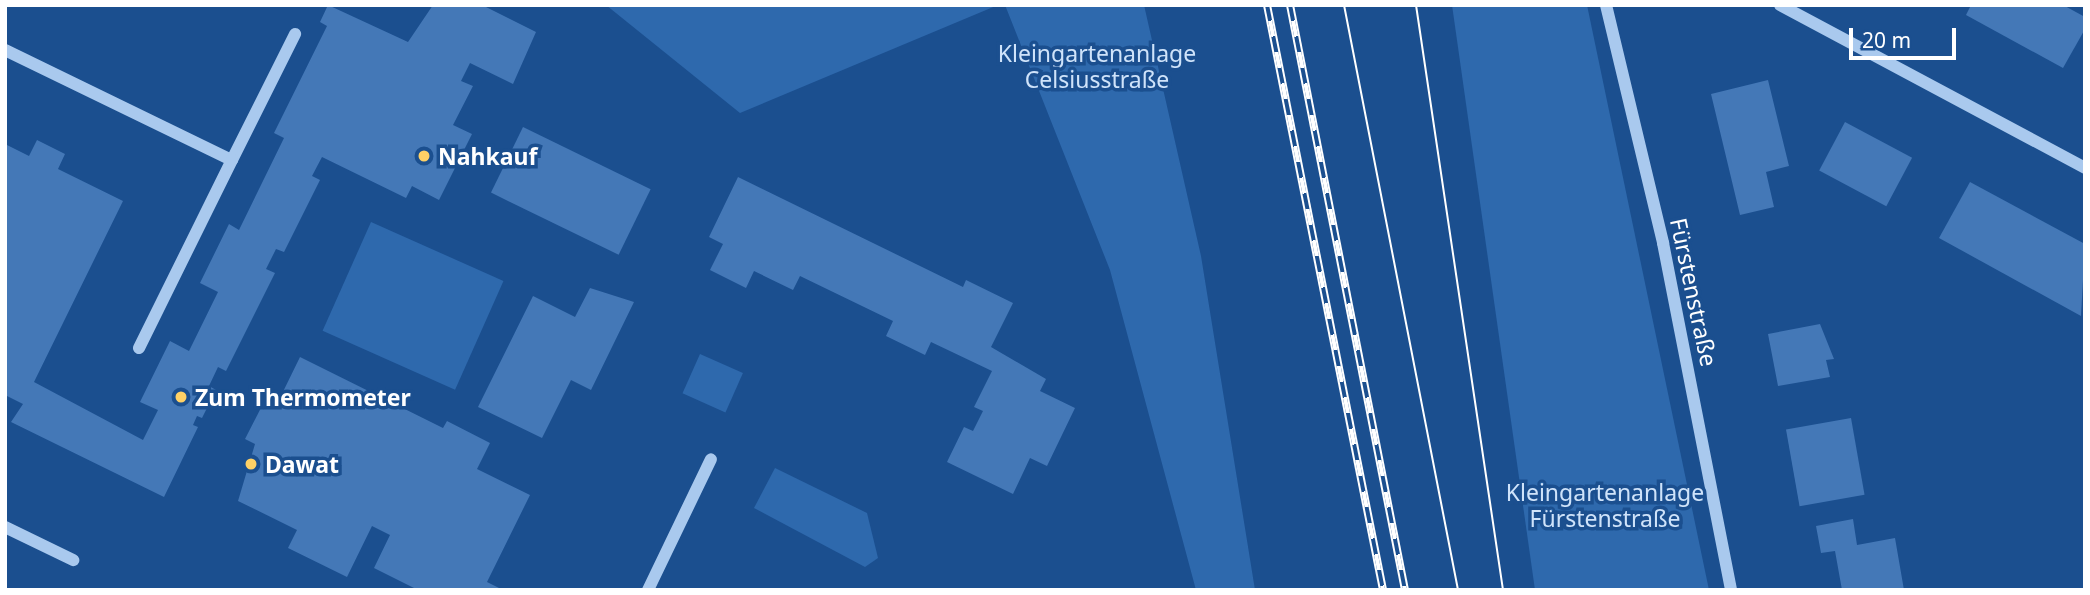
<!DOCTYPE html>
<meta charset="utf-8">
<style>
body{margin:0}
#map{position:relative;width:2090px;height:595px;overflow:hidden;background:#1b4f8f;font-family:"Noto Sans",sans-serif}
div>[style]{position:absolute}
.green>*{inset:0;background:#2e69ad;transform-origin:0 0}
.building>*{inset:0;background:#4478b7;transform-origin:0 0}
.minor>*{height:12px;margin:-6px;padding:0 6px;transform-origin:6px;border-radius:6px;background:#a9c9ee}
.tram>*{height:2px;margin:-1px;padding:0 1px;transform-origin:1px;border-radius:1px;background:#fff}
.rail>*{height:8px;margin-top:-4px;transform-origin:0;background:repeating-linear-gradient(90deg,#1b4f8f 0 16px,#fff 0 32px);box-sizing:border-box;border-block:2px solid #fff}
.dots>*{width:19px;height:19px;translate:-50% -50%;box-sizing:border-box;border:4px solid #1b4f8f;border-radius:50%}
span{translate:-50% -50%;white-space:nowrap;text-align:center;line-height:1.15;-webkit-text-stroke:7px #1b4f8f;paint-order:stroke}
.park-label{font-size:23px;color:#cfe3fa}
.poi-label{font-size:23px;color:#fff;font-weight:700}
.left{translate:0 -50%;text-align:left}
.street-label{font-size:23px;color:#fff}
.frame{position:absolute;inset:0;border:7px solid #fff;pointer-events:none}
.scale{position:absolute;left:1849px;top:28px;width:107px;height:32px;box-sizing:border-box;border:4px solid #fff;border-top:0;padding-left:9px;font-size:21px;line-height:24px;white-space:nowrap;color:#fff;-webkit-text-stroke:5px #1b4f8f;paint-order:stroke}
</style>
<div id="map">
<div class="green">
<i style="clip-path:polygon(606px 5px,998px 5px,740px 113px)"></i>
<i style="clip-path:polygon(1005px 5px,1144px 5px,1201px 256px,1255px 590px,1196px 590px,1110px 270px)"></i>
<i style="clip-path:polygon(1452px 5px,1587px 5px,1709px 590px,1535px 590px)"></i>
<i style="left:371px;top:222px;width:145px;height:119px;rotate:24deg"></i>
<i style="left:700px;top:354px;width:47px;height:43px;rotate:24deg"></i>
<i style="clip-path:polygon(775px 468px,867px 513px,878px 558px,865px 567px,754px 508px)"></i>
</div>
<div class="building">
<i style="clip-path:polygon(328px 5px,408px 42px,433px 5px,482px 5px,536px 32px,513px 84px,470px 63px,461px 81px,473px 86px,453px 125px,472px 134px,439px 200px,412px 186px,406px 198px,322px 157px,312px 176px,320px 180px,284px 252px,276px 249px,266px 269px,275px 273px,226px 371px,218px 367px,209px 386px,216px 390px,202px 418px,197px 416px,193px 425px,198px 427px,164px 497px,11px 422px,23px 404px,5px 395px,5px 144px,29px 156px,37px 140px,65px 154px,58px 169px,123px 201px,34px 382px,143px 440px,158px 410px,140px 402px,170px 341px,189px 351px,218px 292px,200px 283px,229px 224px,239px 230px,284px 138px,274px 133px,327px 26px,320px 22px)"></i>
<i style="clip-path:polygon(1971px 5px,2063px 5px,2085px 17px,2085px 29px,2063px 68px,1966px 15px)"></i>
<i style="clip-path:polygon(1768px 80px,1789px 166px,1766px 172px,1774px 207px,1740px 215px,1711px 94px)"></i>
<i style="left:1845px;top:122px;width:76px;height:55px;rotate:28deg"></i>
<i style="left:523px;top:127px;width:142px;height:73px;rotate:26deg"></i>
<i style="clip-path:polygon(738px 177px,963px 287px,966px 280px,1013px 303px,991px 347px,1046px 379px,1040px 391px,1075px 408px,1047px 466px,1030px 458px,1013px 494px,947px 462px,964px 427px,973px 431px,983px 411px,974px 407px,992px 371px,931px 342px,925px 355px,886px 336px,893px 321px,800px 276px,793px 290px,754px 271px,746px 288px,710px 270px,723px 244px,709px 237px)"></i>
<i style="clip-path:polygon(1970px 182px,2085px 244px,2081px 316px,1939px 238px)"></i>
<i style="clip-path:polygon(590px 288px,634px 302px,591px 390px,571px 380px,542px 438px,478px 407px,533px 296px,575px 317px)"></i>
<i style="clip-path:polygon(1820px 324px,1834px 359px,1826px 360px,1830px 377px,1778px 386px,1768px 334px)"></i>
<i style="clip-path:polygon(300px 357px,443px 428px,447px 421px,490px 443px,477px 469px,530px 495px,487px 582px,503px 590px,418px 590px,374px 568px,390px 535px,372px 526px,347px 577px,288px 548px,297px 530px,238px 501px,255px 444px,245px 439px,266px 398px,277px 404px)"></i>
<i style="left:1851px;top:418px;width:78px;height:66px;rotate:80deg"></i>
<i style="clip-path:polygon(1853px 519px,1857px 545px,1895px 538px,1904px 590px,1842px 590px,1835px 551px,1821px 553px,1816px 526px)"></i>
</div>
<div class="minor">
<i style="left:1606px;top:5px;width:245px;rotate:76.5deg"></i>
<i style="left:1663px;top:243px;width:354px;rotate:78.9deg"></i>
<i style="left:1780px;top:5px;width:346px;rotate:28.1deg"></i>
<i style="left:5px;top:50px;width:252px;rotate:25.9deg"></i>
<i style="left:232px;top:160px;width:141px;rotate:-63.4deg"></i>
<i style="left:139px;top:348px;width:210px;rotate:-63.7deg"></i>
<i style="left:5px;top:527px;width:76px;rotate:25.9deg"></i>
<i style="left:648px;top:590px;width:145px;rotate:-64.3deg"></i>
</div>
<div class="tram">
<i style="left:1344px;top:5px;width:596px;rotate:78.97deg"></i>
<i style="left:1416px;top:5px;width:591px;rotate:81.54deg"></i>
</div>
<div class="rail">
<i style="left:1267px;top:5px;width:596px;rotate:78.78deg"></i>
<i style="left:1290px;top:5px;width:596px;rotate:78.88deg"></i>
</div>
<div class="dots">
<i style="left:424px;top:156px;background:#ffd166"></i>
<i style="left:181px;top:397px;background:#ffd166"></i>
<i style="left:251px;top:464px;background:#ffd166"></i>
</div>
<div class="park-label">
<span style="left:1097px;top:66px">Kleingartenanlage<br>Celsiusstraße</span>
<span style="left:1605px;top:505px">Kleingartenanlage<br>Fürstenstraße</span>
</div>
<div class="poi-label">
<span class="left" style="left:438px;top:156px">Nahkauf</span>
<span class="left" style="left:195px;top:397px">Zum Thermometer</span>
<span class="left" style="left:265px;top:464px">Dawat</span>
</div>
<div class="street-label">
<span style="left:1694px;top:292px;rotate:78deg">Fürstenstraße</span>
</div>
<div class="frame"></div>
<div class="scale">20 m</div>
</div>
